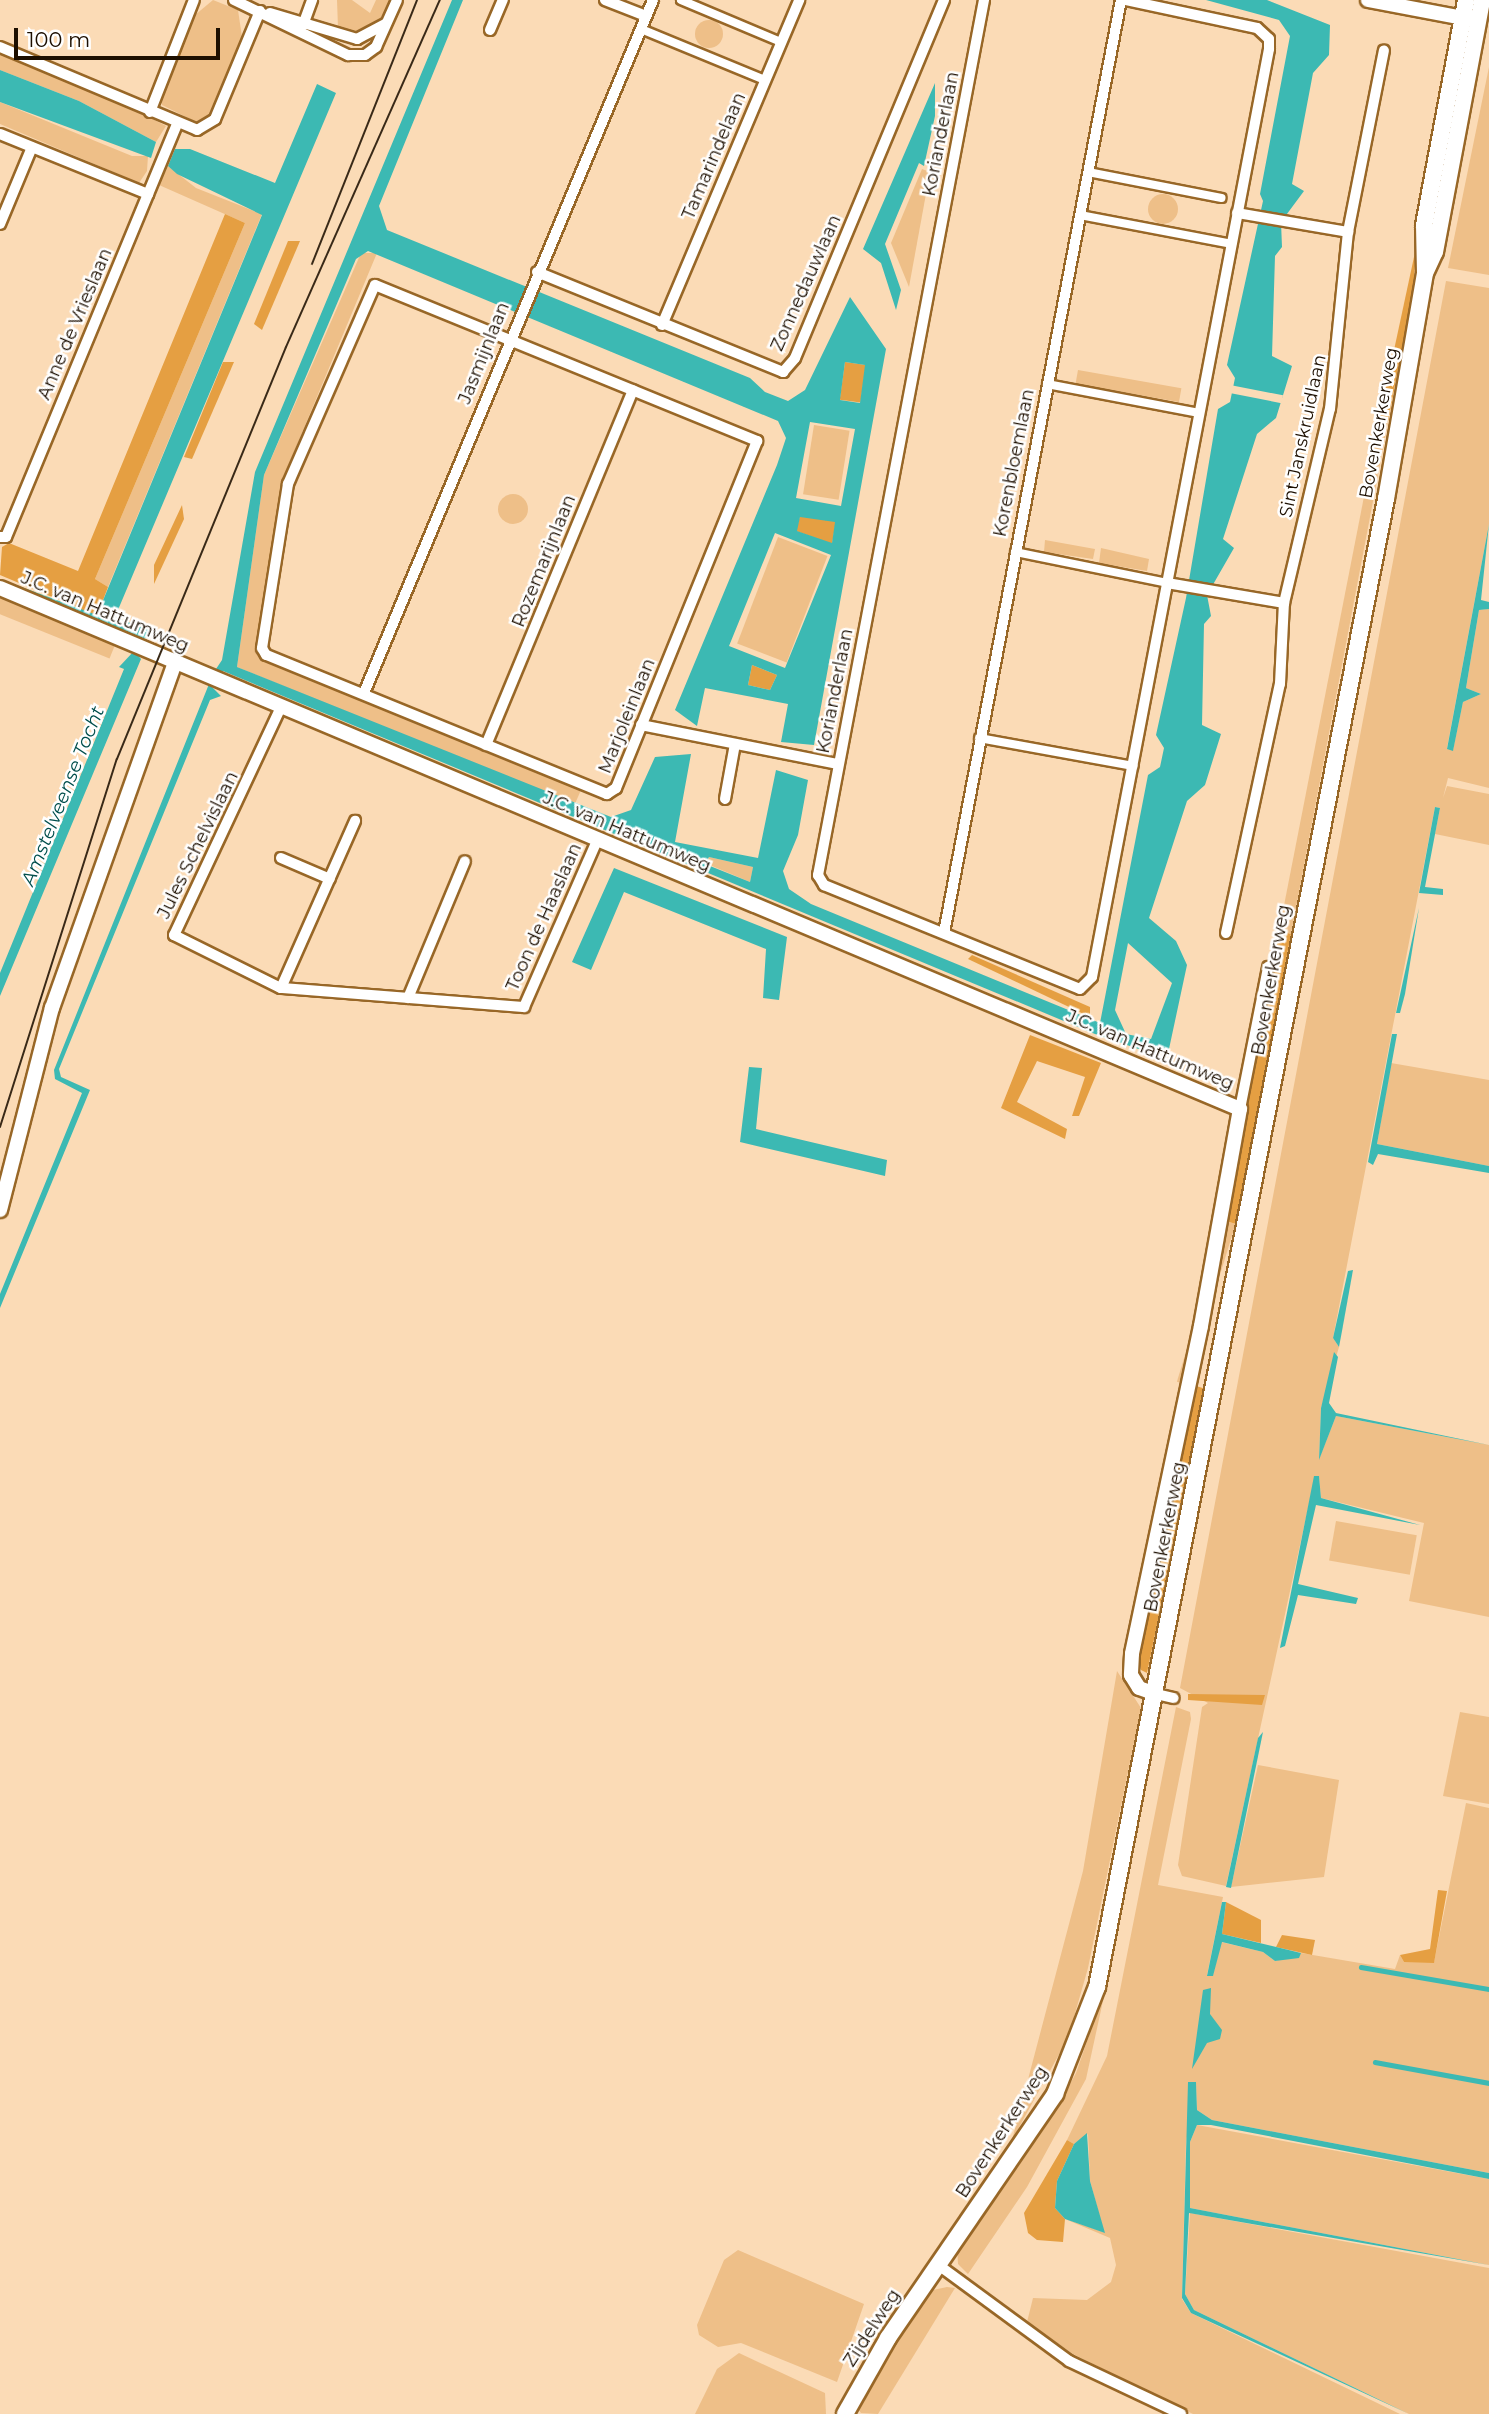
<!DOCTYPE html>
<style>
body{margin:0}
#map{position:relative;width:1489px;height:2414px;overflow:hidden;background:#fbdbb6;font-family:Montserrat,sans-serif}
div>[style]{position:absolute}
.green>*{inset:0;background:#eebf88;transform-origin:0 0}
.round{border-radius:50%}
.forest>*{inset:0;background:#e59f42;transform-origin:0 0}
.water>*{inset:0;background:#3cb9b3}
.pier>*{inset:0;background:#fbdbb6;transform-origin:0 0}
.stream>*{height:4.5px;margin:-2.25px;padding:0 2.25px;transform-origin:2.25px;border-radius:2.25px;background:#3cb9b3}
.roads{filter:drop-shadow(2px 0 #986727) drop-shadow(-2px 0 #986727) drop-shadow(0 2px #986727) drop-shadow(0 -2px #986727)}
.pedestrian>*{height:8px;margin:-4px;padding:0 4px;transform-origin:4px;border-radius:4px;background:#fff}
.minor>*{height:10px;margin:-5px;padding:0 5px;transform-origin:5px;border-radius:5px;background:#fff}
.tertiary>*{height:14px;margin:-7px;padding:0 7px;transform-origin:7px;border-radius:7px;background:#fff}
.secondary>*{height:16px;margin:-8px;padding:0 8px;transform-origin:8px;border-radius:8px;background:#fff}
.tram>*{height:2px;margin:-1px;padding:0 1px;transform-origin:1px;border-radius:1px;background:#392917}
span{translate:-50% -50%;white-space:nowrap;text-align:center;line-height:1.15;-webkit-text-stroke:5px #fff;paint-order:stroke}
.street-label{font-size:18px;color:#1d0f00}
.water-label{font-size:19px;color:#014e4b;font-style:italic}
.scale{position:absolute;left:14px;top:28px;width:206px;height:32px;box-sizing:border-box;border:4px solid #1d0f00;border-top:0;padding-left:9px;font-size:21px;line-height:24px;white-space:nowrap;color:#1d0f00;-webkit-text-stroke:5px #fff;paint-order:stroke}
</style>
<div id="map">
<div class="green">
<i style="clip-path:polygon(213px 0,238px 10px,242px 37px,213px 113px,196px 122px,162px 105px,160px 95px,195px 15px)"></i>
<i style="clip-path:polygon(337px 0,352px 0,370px 13px,376px 0,391px 0,376px 26px,356px 33px,338px 28px)"></i>
<i class="round" style="left:695px;top:20px;width:28px;height:28px"></i>
<i style="clip-path:polygon(0 53px,139px 112px,166px 126px,156px 142px,79px 101px,0 70px)"></i>
<i style="clip-path:polygon(1489px 67px,1489px 275px,1448px 268px)"></i>
<i style="clip-path:polygon(0 102px,132px 156px,148px 156px,147px 171px,139px 183px,0 124px)"></i>
<i style="clip-path:polygon(168px 166px,196px 188px,262px 214px,108px 587px,95px 579px,245px 223px,159px 185px)"></i>
<i style="clip-path:polygon(922px 169px,930px 172px,909px 287px,891px 243px)"></i>
<i class="round" style="left:1148px;top:194px;width:30px;height:30px"></i>
<i style="clip-path:polygon(361px 253px,377px 253px,281px 483px,256px 647px,267px 659px,581px 790px,574px 806px,237px 667px,264px 475px)"></i>
<i style="clip-path:polygon(1446px 281px,1489px 288px,1489px 524px,1447px 748px,1453px 750px,1463px 702px,1481px 694px,1466px 688px,1479px 610px,1489px 609px,1489px 788px,1448px 778px,1443px 798px,1447px 786px,1489px 794px,1489px 845px,1435px 834px,1440px 808px,1435px 807px,1333px 1338px,1339px 1347px,1321px 1408px,1319px 1459px,1336px 1416px,1489px 1445px,1489px 1617px,1409px 1601px,1424px 1523px,1321px 1498px,1319px 1477px,1315px 1476px,1226px 1886px,1182px 1876px,1178px 1865px,1202px 1707px,1208px 1703px,1180px 1688px)"></i>
<i style="left:1078px;top:370px;width:105px;height:14px;rotate:10deg"></i>
<i style="clip-path:polygon(1379px 420px,1388px 422px,1291px 934px,1279px 931px)"></i>
<i style="left:814px;top:425px;width:36px;height:70px;rotate:9deg"></i>
<i class="round" style="left:498px;top:494px;width:30px;height:30px"></i>
<i style="left:778px;top:537px;width:53px;height:114px;rotate:21deg"></i>
<i style="clip-path:polygon(1045px 540px,1095px 549px,1093px 559px,1044px 552px)"></i>
<i style="clip-path:polygon(1101px 548px,1149px 559px,1147px 571px,1099px 563px)"></i>
<i style="left:0;top:596px;width:125px;height:17px;rotate:22deg"></i>
<i style="clip-path:polygon(709px 857px,753px 867px,750px 882px,705px 863px)"></i>
<i style="clip-path:polygon(1391px 1063px,1489px 1080px,1489px 1166px,1377px 1144px)"></i>
<i style="left:1226px;top:1221px;width:10px;height:168px;rotate:17deg"></i>
<i style="left:1336px;top:1521px;width:82px;height:40px;rotate:10deg"></i>
<i style="clip-path:polygon(1117px 1671px,1141px 1708px,1088px 1968px,1068px 2038px,1012px 2140px,1083px 1871px)"></i>
<i style="clip-path:polygon(1176px 1707px,1190px 1712px,1191px 1719px,1158px 1885px,1223px 1897px,1207px 1975px,1213px 1975px,1221px 1942px,1263px 1952px,1275px 1961px,1301px 1953px,1395px 1969px,1400px 1955px,1404px 1962px,1434px 1962px,1466px 1803px,1489px 1808px,1489px 2173px,1212px 2120px,1197px 2110px,1196px 2082px,1186px 2142px,1182px 2299px,1191px 2313px,1400px 2414px,1193px 2414px,1073px 2354px,1027px 2322px,1033px 2298px,1087px 2300px,1111px 2282px,1116px 2265px,1110px 2238px,1065px 2219px,1104px 2232px,1090px 2181px,1088px 2134px,1074px 2144px,1067px 2140px,1107px 2056px)"></i>
<i style="clip-path:polygon(1460px 1712px,1489px 1717px,1489px 1804px,1443px 1796px)"></i>
<i style="clip-path:polygon(1258px 1765px,1339px 1780px,1324px 1877px,1231px 1887px)"></i>
<i style="clip-path:polygon(1106px 1987px,1086px 2079px,1027px 2187px,968px 2274px,958px 2264px,957px 2247px,1053px 2115px,1076px 2073px)"></i>
<i style="clip-path:polygon(1197px 2125px,1489px 2179px,1489px 2265px,1190px 2208px,1190px 2142px)"></i>
<i style="clip-path:polygon(1190px 2213px,1489px 2268px,1489px 2414px,1409px 2414px,1194px 2310px,1185px 2294px)"></i>
<i style="clip-path:polygon(738px 2250px,864px 2304px,837px 2382px,741px 2343px,718px 2347px,699px 2335px,697px 2325px,724px 2260px)"></i>
<i style="clip-path:polygon(947px 2287px,955px 2288px,878px 2414px,861px 2413px,855px 2405px,891px 2345px,933px 2290px)"></i>
<i style="clip-path:polygon(739px 2353px,825px 2393px,826px 2414px,695px 2414px,717px 2369px)"></i>
</div>
<div class="forest">
<i style="clip-path:polygon(225px 214px,245px 223px,95px 579px,108px 587px,97px 616px,0 575px,2px 547px,9px 543px,78px 571px)"></i>
<i style="clip-path:polygon(288px 241px,300px 241px,262px 330px,254px 324px)"></i>
<i style="clip-path:polygon(1417px 243px,1413px 290px,1388px 422px,1379px 420px)"></i>
<i style="clip-path:polygon(223px 362px,234px 362px,192px 459px,184px 457px)"></i>
<i style="left:845px;top:362px;width:21px;height:38px;rotate:8deg"></i>
<i style="clip-path:polygon(182px 505px,184px 519px,154px 584px,154px 565px)"></i>
<i style="clip-path:polygon(800px 516px,836px 521px,832px 544px,796px 531px)"></i>
<i style="clip-path:polygon(752px 665px,777px 675px,770px 690px,748px 685px)"></i>
<i style="clip-path:polygon(1279px 931px,1291px 934px,1236px 1224px,1226px 1221px)"></i>
<i style="clip-path:polygon(972px 955px,1090px 1007px,1090px 1017px,968px 959px)"></i>
<i style="clip-path:polygon(1030px 1035px,1101px 1063px,1079px 1116px,1072px 1116px,1085px 1077px,1037px 1061px,1017px 1102px,1067px 1129px,1065px 1139px,1001px 1108px)"></i>
<i style="clip-path:polygon(1196px 1386px,1206px 1389px,1147px 1673px,1141px 1670px,1139px 1653px)"></i>
<i style="clip-path:polygon(1188px 1694px,1265px 1695px,1262px 1705px,1188px 1700px)"></i>
<i style="clip-path:polygon(1438px 1890px,1447px 1891px,1434px 1963px,1404px 1962px,1400px 1955px,1430px 1949px)"></i>
<i style="clip-path:polygon(1226px 1902px,1261px 1920px,1261px 1943px,1222px 1934px)"></i>
<i style="clip-path:polygon(1282px 1935px,1315px 1940px,1312px 1955px,1276px 1947px)"></i>
<i style="clip-path:polygon(1067px 2140px,1074px 2144px,1057px 2181px,1055px 2208px,1065px 2219px,1063px 2242px,1037px 2240px,1028px 2233px,1024px 2213px)"></i>
</div>
<div class="water">
<i style="clip-path:polygon(evenodd,452px 0,463px 0,379px 206px,387px 230px,750px 378px,765px 392px,788px 401px,805px 390px,850px 297px,886px 349px,814px 745px,781px 742px,788px 704px,705px 688px,697px 726px,675px 710px,777px 465px,786px 438px,778px 421px,368px 251px,356px 259px,264px 475px,237px 667px,611px 817px,631px 810px,655px 757px,691px 754px,675px 842px,758px 858px,776px 770px,808px 780px,798px 835px,783px 871px,789px 889px,811px 904px,1100px 1023px,1148px 775px,1160px 767px,1164px 748px,1156px 735px,1186px 598px,1218px 409px,1230px 402px,1235px 378px,1227px 365px,1263px 201px,1260px 194px,1290px 36px,1279px 20px,1206px 0,1267px 0,1330px 25px,1329px 55px,1313px 73px,1292px 184px,1304px 191px,1281px 222px,1282px 247px,1275px 256px,1272px 356px,1292px 366px,1276px 418px,1257px 434px,1223px 539px,1234px 548px,1207px 595px,1211px 616px,1204px 624px,1202px 725px,1221px 734px,1205px 785px,1187px 801px,1149px 918px,1176px 941px,1187px 965px,1169px 1049px,1153px 1054px,1095px 1034px,223px 671px,214px 672px,222px 660px,255px 472px,452px 0,845px 362px,865px 365px,860px 403px,840px 400px,845px 362px,452px 0,810px 422px,855px 429px,841px 506px,796px 498px,810px 422px,452px 0,800px 517px,835px 522px,832px 543px,797px 531px,800px 517px,452px 0,775px 533px,831px 555px,785px 668px,729px 646px,775px 533px,452px 0,752px 665px,777px 675px,770px 690px,748px 685px,752px 665px,452px 0,709px 857px,753px 867px,750px 882px,705px 864px,709px 857px,452px 0,1128px 943px,1172px 983px,1151px 1039px,1126px 1034px,1115px 1010px,1128px 943px)"></i>
<i style="clip-path:polygon(0 70px,79px 101px,156px 142px,151px 158px,0 102px)"></i>
<i style="clip-path:polygon(935px 83px,935px 116px,924px 166px,919px 163px,885px 244px,901px 290px,896px 310px,881px 263px,863px 249px)"></i>
<i style="clip-path:polygon(317px 84px,336px 93px,115px 617px,149px 630px,149px 638px,137px 639px,0 579px,97px 615px,262px 215px,177px 174px,168px 166px,175px 149px,190px 149px,275px 183px)"></i>
<i style="clip-path:polygon(1489px 524px,1481px 600px,1489px 602px,1489px 609px,1479px 610px,1466px 688px,1481px 694px,1463px 702px,1453px 751px,1447px 749px)"></i>
<i style="clip-path:polygon(134px 651px,141px 659px,0 996px,0 973px,124px 669px,119px 667px)"></i>
<i style="clip-path:polygon(209px 684px,221px 696px,210px 700px,59px 1069px,61px 1077px,90px 1090px,0 1308px,0 1294px,82px 1093px,55px 1079px,54px 1070px)"></i>
<i style="clip-path:polygon(1435px 807px,1440px 808px,1425px 887px,1443px 889px,1443px 895px,1419px 893px)"></i>
<i style="clip-path:polygon(614px 868px,787px 937px,779px 1000px,763px 998px,766px 949px,624px 892px,591px 970px,572px 962px)"></i>
<i style="clip-path:polygon(1419px 908px,1405px 994px,1400px 1013px,1396px 1013px)"></i>
<i style="clip-path:polygon(1392px 1034px,1397px 1034px,1377px 1144px,1489px 1166px,1489px 1173px,1378px 1154px,1373px 1165px,1368px 1162px)"></i>
<i style="clip-path:polygon(749px 1067px,762px 1068px,756px 1129px,887px 1160px,885px 1176px,740px 1142px)"></i>
<i style="clip-path:polygon(1353px 1270px,1342px 1331px,1339px 1347px,1333px 1338px,1348px 1271px)"></i>
<i style="clip-path:polygon(1334px 1352px,1338px 1357px,1329px 1403px,1336px 1413px,1489px 1445px,1336px 1416px,1319px 1460px,1321px 1408px)"></i>
<i style="clip-path:polygon(1314px 1476px,1319px 1476px,1321px 1498px,1420px 1525px,1316px 1505px,1298px 1584px,1358px 1598px,1356px 1604px,1298px 1595px,1285px 1646px,1280px 1648px)"></i>
<i style="clip-path:polygon(1263px 1732px,1231px 1888px,1226px 1887px,1258px 1738px)"></i>
<i style="clip-path:polygon(1222px 1902px,1226px 1902px,1222px 1934px,1301px 1953px,1299px 1958px,1275px 1961px,1263px 1952px,1222px 1942px,1213px 1976px,1207px 1976px)"></i>
<i style="clip-path:polygon(1211px 1988px,1210px 2014px,1222px 2030px,1220px 2039px,1207px 2043px,1192px 2069px,1203px 1990px)"></i>
<i style="clip-path:polygon(1188px 2082px,1196px 2082px,1197px 2110px,1212px 2120px,1489px 2173px,1489px 2179px,1211px 2125px,1197px 2125px,1190px 2142px,1190px 2208px,1489px 2265px,1189px 2213px,1185px 2294px,1194px 2310px,1409px 2414px,1191px 2313px,1182px 2298px)"></i>
<i style="clip-path:polygon(1087px 2133px,1090px 2181px,1105px 2233px,1065px 2219px,1055px 2208px,1057px 2181px,1074px 2144px)"></i>
</div>
<div class="pier">
<i style="left:1230px;top:385px;width:54px;height:8px;rotate:11deg"></i>
</div>
<div class="stream">
<i style="left:1361px;top:1967px;width:130px;rotate:9.8deg"></i>
<i style="left:1375px;top:2062px;width:116px;rotate:10.4deg"></i>
</div>
<div class="roads">
<div class="pedestrian">
<i style="left:681px;top:0;width:108px;rotate:22.8deg"></i>
<i style="left:641px;top:29px;width:134px;rotate:22.4deg"></i>
<i style="left:1088px;top:172px;width:136px;rotate:11deg"></i>
<i style="left:1080px;top:215px;width:155px;rotate:10.8deg"></i>
<i style="left:1047px;top:384px;width:155px;rotate:10.8deg"></i>
<i style="left:1015px;top:552px;width:155px;rotate:11.5deg"></i>
<i style="left:979px;top:738px;width:157px;rotate:10.3deg"></i>
</div>
<div class="minor">
<i style="left:234px;top:0;width:127px;rotate:25.8deg"></i>
<i style="left:348px;top:55px;width:17px"></i>
<i style="left:365px;top:55px;width:14px;rotate:-36deg"></i>
<i style="left:376px;top:47px;width:51px;rotate:-65.9deg"></i>
<i style="left:605px;top:0;width:44px;rotate:21.3deg"></i>
<i style="left:984px;top:0;width:891px;rotate:100.74deg"></i>
<i style="left:818px;top:875px;width:12px;rotate:59deg"></i>
<i style="left:824px;top:885px;width:276px;rotate:22.1deg"></i>
<i style="left:1080px;top:989px;width:17px;rotate:-45deg"></i>
<i style="left:1092px;top:977px;width:945px;rotate:-79.2deg"></i>
<i style="left:1269px;top:49px;width:10px;rotate:-90deg"></i>
<i style="left:1269px;top:39px;width:16px;rotate:-137deg"></i>
<i style="left:1257px;top:28px;width:135px;rotate:-168deg"></i>
<i style="left:270px;top:13px;width:91px;rotate:16.6deg"></i>
<i style="left:357px;top:39px;width:32px;rotate:-28deg"></i>
<i style="left:303px;top:25px;width:27px;rotate:-70deg"></i>
<i style="left:490px;top:30px;width:33px;rotate:-67deg"></i>
<i style="left:0;top:47px;width:214px;rotate:22.8deg"></i>
<i style="left:197px;top:130px;width:21px;rotate:-31deg"></i>
<i style="left:215px;top:119px;width:117px;rotate:-67.4deg"></i>
<i style="left:150px;top:112px;width:120px;rotate:-68.6deg"></i>
<i style="left:0;top:134px;width:160px;rotate:22.1deg"></i>
<i style="left:1237px;top:213px;width:113px;rotate:9.7deg"></i>
<i style="left:0;top:224px;width:83px;rotate:-67.4deg"></i>
<i style="left:537px;top:272px;width:266px;rotate:22.1deg"></i>
<i style="left:783px;top:372px;width:18px;rotate:-49deg"></i>
<i style="left:795px;top:358px;width:388px;rotate:-67.4deg"></i>
<i style="left:375px;top:285px;width:413px;rotate:22.2deg"></i>
<i style="left:757px;top:441px;width:375px;rotate:112.1deg"></i>
<i style="left:616px;top:788px;width:11px;rotate:146deg"></i>
<i style="left:607px;top:794px;width:368px;rotate:-157.8deg"></i>
<i style="left:266px;top:655px;width:8px;rotate:-120deg"></i>
<i style="left:262px;top:648px;width:166px;rotate:-81deg"></i>
<i style="left:288px;top:484px;width:217px;rotate:-66.4deg"></i>
<i style="left:662px;top:325px;width:353px;rotate:-67.1deg"></i>
<i style="left:0;top:537px;width:6px"></i>
<i style="left:6px;top:537px;width:447px;rotate:-67.5deg"></i>
<i style="left:1167px;top:583px;width:119px;rotate:9.7deg"></i>
<i style="left:364px;top:693px;width:751px;rotate:-67.36deg"></i>
<i style="left:281px;top:707px;width:252px;rotate:115.1deg"></i>
<i style="left:174px;top:935px;width:119px;rotate:26.4deg"></i>
<i style="left:281px;top:988px;width:244px;rotate:4.5deg"></i>
<i style="left:524px;top:1007px;width:181px;rotate:-66.3deg"></i>
<i style="left:641px;top:725px;width:201px;rotate:11.2deg"></i>
<i style="left:486px;top:745px;width:384px;rotate:-67.5deg"></i>
<i style="left:725px;top:799px;width:56px;rotate:-79.7deg"></i>
<i style="left:281px;top:858px;width:53px;rotate:23.2deg"></i>
<i style="left:944px;top:933px;width:950px;rotate:-79.26deg"></i>
<i style="left:1226px;top:933px;width:255px;rotate:-77.8deg"></i>
<i style="left:1280px;top:684px;width:81px;rotate:-87.2deg"></i>
<i style="left:1284px;top:603px;width:199px;rotate:-76.7deg"></i>
<i style="left:1330px;top:409px;width:178px;rotate:-84.2deg"></i>
<i style="left:1348px;top:232px;width:185px;rotate:-78.8deg"></i>
<i style="left:281px;top:988px;width:183px;rotate:-66.1deg"></i>
<i style="left:408px;top:998px;width:148px;rotate:-67.4deg"></i>
<i style="left:1240px;top:1109px;width:145px;rotate:-78.8deg"></i>
<i style="left:1156px;top:1694px;width:18px;rotate:13deg"></i>
<i style="left:937px;top:2264px;width:164px;rotate:36.3deg"></i>
<i style="left:1069px;top:2361px;width:124px;rotate:25.3deg"></i>
</div>
<div class="tertiary">
<i style="left:1368px;top:0;width:108px;rotate:10.7deg"></i>
<i style="left:0;top:588px;width:1345px;rotate:22.79deg"></i>
<i style="left:1240px;top:1109px;width:220px;rotate:100.2deg"></i>
<i style="left:1201px;top:1326px;width:335px;rotate:101.9deg"></i>
<i style="left:1132px;top:1654px;width:21px;rotate:93deg"></i>
<i style="left:1131px;top:1675px;width:15px;rotate:58deg"></i>
<i style="left:1139px;top:1688px;width:18px;rotate:19deg"></i>
<i style="left:0;top:1210px;width:209px;rotate:-75.6deg"></i>
<i style="left:52px;top:1008px;width:367px;rotate:-70.4deg"></i>
</div>
<div class="secondary">
<i style="left:1426px;top:271px;width:21px;rotate:-65deg"></i>
<i style="left:1435px;top:252px;width:256px;rotate:-79.4deg"></i>
<i style="left:845px;top:2414px;width:87px;rotate:-60.5deg"></i>
<i style="left:888px;top:2338px;width:296px;rotate:-55.6deg"></i>
<i style="left:1055px;top:2094px;width:115px;rotate:-68.6deg"></i>
<i style="left:1097px;top:1987px;width:1516px;rotate:-79.01deg"></i>
<i style="left:1386px;top:499px;width:229px;rotate:-80.2deg"></i>
<i style="left:1425px;top:273px;width:48px;rotate:-91.2deg"></i>
<i style="left:1424px;top:225px;width:229px;rotate:-79.4deg"></i>
</div>
</div>
<div class="tram">
<i style="left:312px;top:264px;width:284px;rotate:-68.3deg"></i>
<i style="left:0;top:1127px;width:386px;rotate:-72.4deg"></i>
<i style="left:117px;top:759px;width:445px;rotate:-67.7deg"></i>
<i style="left:286px;top:347px;width:380px;rotate:-66.1deg"></i>
</div>
<div class="street-label">
<span style="left:941px;top:134px;rotate:-79deg">Korianderlaan</span>
<span style="left:714px;top:156px;rotate:-67deg">Tamarindelaan</span>
<span style="left:806px;top:283px;rotate:-66deg">Zonnedauwlaan</span>
<span style="left:75px;top:324px;rotate:-67deg">Anne de Vrieslaan</span>
<span style="left:484px;top:353px;rotate:-68deg">Jasmijnlaan</span>
<span style="left:1379px;top:423px;rotate:-80deg">Bovenkerkerweg</span>
<span style="left:1303px;top:436px;rotate:-78deg">Sint Janskruidlaan</span>
<span style="left:1014px;top:463px;rotate:-79deg">Korenbloemlaan</span>
<span style="left:544px;top:561px;rotate:-68deg">Rozemarijnlaan</span>
<span style="left:105px;top:612px;rotate:23deg">J.C. van Hattumweg</span>
<span style="left:835px;top:691px;rotate:-79deg">Korianderlaan</span>
<span style="left:627px;top:716px;rotate:-68deg">Marjoleinlaan</span>
<span style="left:627px;top:832px;rotate:23deg">J.C. van Hattumweg</span>
<span style="left:198px;top:845px;rotate:-64deg">Jules Schelvislaan</span>
<span style="left:544px;top:917px;rotate:-66deg">Toon de Haaslaan</span>
<span style="left:1271px;top:980px;rotate:-80deg">Bovenkerkerweg</span>
<span style="left:1150px;top:1050px;rotate:23deg">J.C. van Hattumweg</span>
<span style="left:1165px;top:1537px;rotate:-79deg">Bovenkerkerweg</span>
<span style="left:1002px;top:2132px;rotate:-57deg">Bovenkerkerweg</span>
<span style="left:872px;top:2328px;rotate:-57deg">Zijdelweg</span>
</div>
<div class="water-label">
<span style="left:63px;top:796px;rotate:-68deg">Amstelveense Tocht</span>
</div>
<div class="scale">100 m</div>
</div>
